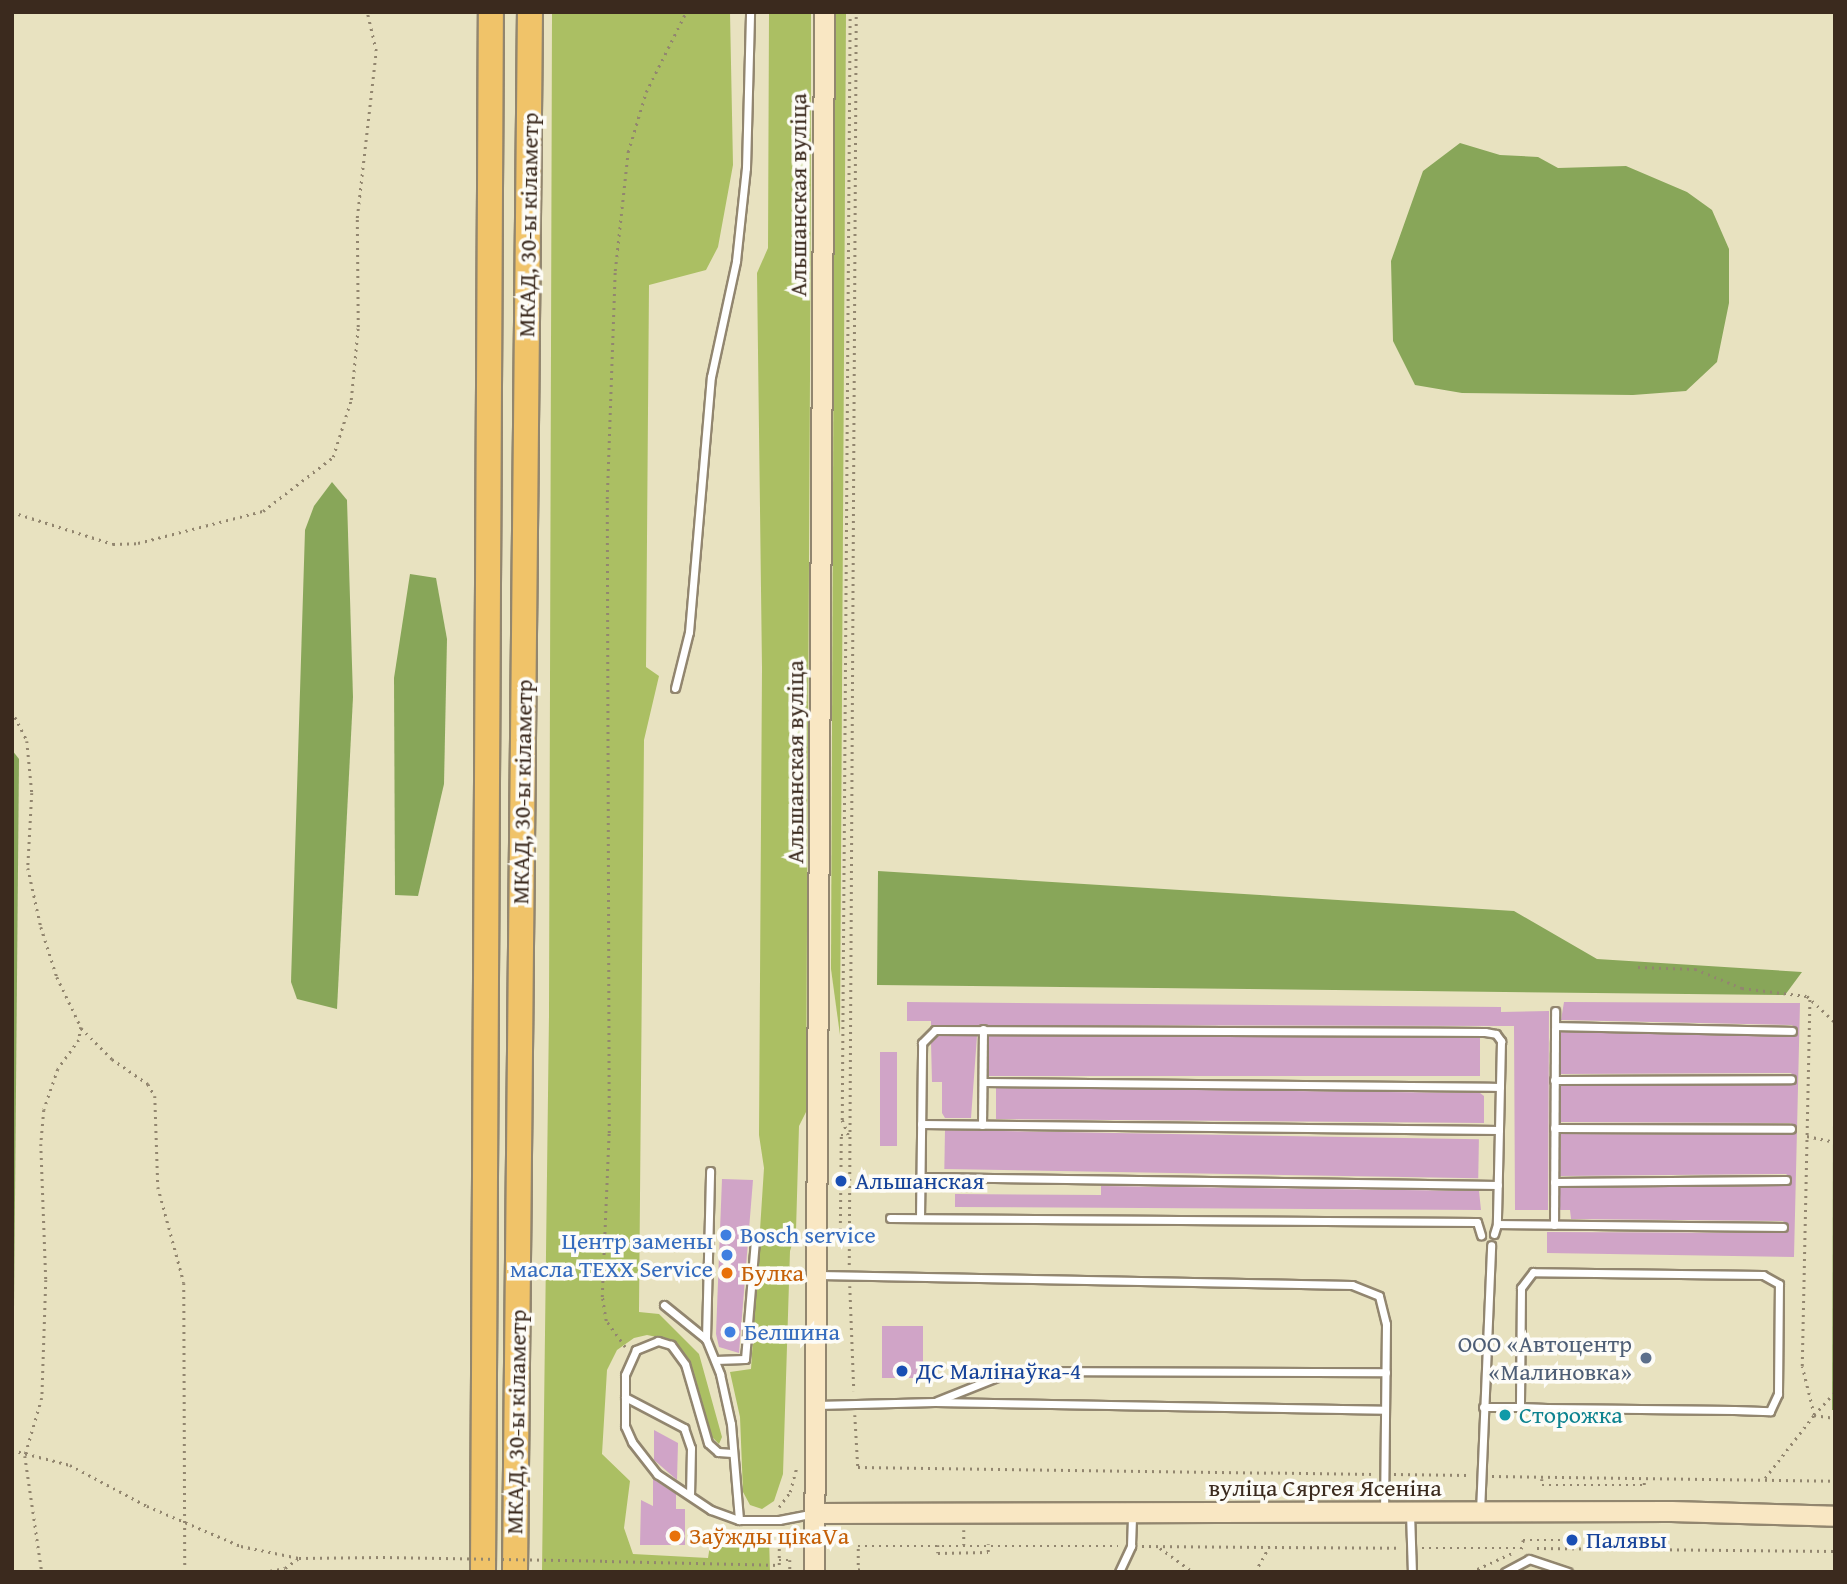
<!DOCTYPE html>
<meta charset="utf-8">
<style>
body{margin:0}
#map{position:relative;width:1847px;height:1584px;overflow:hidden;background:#e8e2c0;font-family:"Gentium Book Plus",serif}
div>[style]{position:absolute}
.green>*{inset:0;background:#abbf63}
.forest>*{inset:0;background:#88a659}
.building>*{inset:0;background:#d0a4c7;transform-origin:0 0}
.path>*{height:2.5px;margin-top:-1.25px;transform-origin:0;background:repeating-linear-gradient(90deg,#92866f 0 2px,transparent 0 7px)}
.roads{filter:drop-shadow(2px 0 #92866f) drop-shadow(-2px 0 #92866f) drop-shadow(0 2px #92866f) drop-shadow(0 -2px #92866f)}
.lane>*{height:7px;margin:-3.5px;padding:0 3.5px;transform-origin:3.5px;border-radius:3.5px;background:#fff}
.secondary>*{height:19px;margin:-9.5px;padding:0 9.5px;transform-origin:9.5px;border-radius:9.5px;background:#f9e7c3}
.highway>*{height:24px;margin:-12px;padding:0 12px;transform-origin:12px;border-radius:12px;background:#f0c369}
.path-bridge>*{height:2.5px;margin-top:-1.25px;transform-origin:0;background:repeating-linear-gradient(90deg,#92866f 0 2px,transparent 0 7px)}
.dots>*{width:19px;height:19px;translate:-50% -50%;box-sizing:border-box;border:4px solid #fdfcf7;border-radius:50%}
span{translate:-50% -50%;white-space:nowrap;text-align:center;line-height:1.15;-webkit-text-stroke:7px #fdfcf7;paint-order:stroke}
.street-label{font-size:24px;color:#3b2a1e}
.transit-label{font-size:24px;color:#164399}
.left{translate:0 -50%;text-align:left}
.shop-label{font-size:24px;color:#366cbe}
.right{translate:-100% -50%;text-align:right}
.food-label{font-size:24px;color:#c56008}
.service-label{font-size:24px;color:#4e5e75}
.culture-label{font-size:24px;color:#0d838f}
.frame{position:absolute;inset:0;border:14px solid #3b2a1e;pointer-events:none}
</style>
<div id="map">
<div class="green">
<i style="clip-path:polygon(552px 12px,730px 12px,733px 165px,718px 247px,706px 270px,649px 285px,646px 667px,659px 676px,644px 740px,639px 1312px,659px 1314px,699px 1354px,722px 1437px,719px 1444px,711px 1436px,688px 1358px,672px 1340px,647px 1335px,634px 1338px,617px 1350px,607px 1370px,602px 1454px,630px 1481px,624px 1528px,633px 1554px,708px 1558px,713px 1527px,741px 1536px,769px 1537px,770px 1572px,542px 1572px,549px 1015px)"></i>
<i style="clip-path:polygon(769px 12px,811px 12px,811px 195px,806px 1112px,799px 1126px,796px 1231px,790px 1251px,783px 1474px,774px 1501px,762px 1509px,750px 1505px,743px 1492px,740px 1417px,730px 1372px,751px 1369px,764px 1168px,759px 1135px,762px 668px,757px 273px,768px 248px)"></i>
<i style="clip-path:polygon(835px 12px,846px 12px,840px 1035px,831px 969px)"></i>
</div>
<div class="forest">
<i style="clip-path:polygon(1460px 143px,1500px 155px,1538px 157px,1558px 168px,1626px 166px,1687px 192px,1712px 210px,1729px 249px,1729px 303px,1717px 362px,1686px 391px,1633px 395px,1462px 393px,1415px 385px,1393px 341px,1391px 261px,1423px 171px)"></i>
<i style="clip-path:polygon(332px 482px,347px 500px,353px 697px,337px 1009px,297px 999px,291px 982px,305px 530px,314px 506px)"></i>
<i style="clip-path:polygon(410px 574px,436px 578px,447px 639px,444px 784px,418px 896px,395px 895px,394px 678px)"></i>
<i style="clip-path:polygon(12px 750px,19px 759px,12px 1529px)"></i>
<i style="clip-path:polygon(878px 871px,1514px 911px,1597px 959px,1802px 972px,1785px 995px,877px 985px)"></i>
<i style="clip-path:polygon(1833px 1117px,1835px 1117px,1835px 1410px,1832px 1410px)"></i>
</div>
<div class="building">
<i style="clip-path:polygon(907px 1002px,1501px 1007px,1501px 1012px,1549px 1011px,1548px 1210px,1515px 1210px,1514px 1026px,931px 1025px,931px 1021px,907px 1021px)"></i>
<i style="clip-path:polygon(1564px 1002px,1800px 1003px,1794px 1257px,1547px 1253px,1547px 1232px,1783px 1233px,1789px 1228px,1783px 1221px,1571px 1219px,1570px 1210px,1560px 1210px,1560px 1188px,1786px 1186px,1792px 1179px,1786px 1174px,1560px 1176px,1561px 1134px,1791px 1135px,1797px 1130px,1791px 1123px,1561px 1122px,1561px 1086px,1791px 1085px,1797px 1080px,1791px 1073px,1561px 1074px,1561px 1032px,1792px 1037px,1798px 1032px,1792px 1025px,1561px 1020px)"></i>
<i style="clip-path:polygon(938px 1036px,977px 1036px,971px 1118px,945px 1118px,942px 1113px,942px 1082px,932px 1082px,931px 1042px)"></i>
<i style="left:989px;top:1036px;width:491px;height:40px"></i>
<i style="left:880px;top:1052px;width:17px;height:94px"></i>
<i style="clip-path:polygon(996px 1088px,1480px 1093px,1484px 1096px,1484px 1123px,996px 1119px)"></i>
<i style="left:945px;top:1130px;width:534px;height:39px;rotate:1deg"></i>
<i style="clip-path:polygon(722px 1179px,753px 1180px,739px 1353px,719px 1347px,716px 1334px)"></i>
<i style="clip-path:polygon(1101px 1186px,1479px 1191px,1481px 1210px,955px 1207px,955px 1194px,1101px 1195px)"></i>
<i style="left:882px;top:1326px;width:41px;height:52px"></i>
<i style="clip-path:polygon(654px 1430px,678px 1443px,677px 1480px,654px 1460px)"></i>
<i style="clip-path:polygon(653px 1479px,676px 1494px,676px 1509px,685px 1509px,685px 1545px,640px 1545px,641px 1500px,653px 1506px)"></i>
</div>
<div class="path">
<i style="left:12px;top:512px;width:106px;rotate:17.6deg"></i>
<i style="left:113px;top:544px;width:25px;rotate:-2deg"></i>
<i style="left:138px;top:543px;width:129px;rotate:-14.4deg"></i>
<i style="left:263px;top:511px;width:88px;rotate:-37.6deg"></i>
<i style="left:333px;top:457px;width:60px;rotate:-72.5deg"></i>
<i style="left:351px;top:400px;width:73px;rotate:-84.5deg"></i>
<i style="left:358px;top:327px;width:109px;rotate:-90.5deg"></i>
<i style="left:357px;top:218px;width:168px;rotate:-83.5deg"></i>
<i style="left:376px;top:51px;width:40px;rotate:-103deg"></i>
<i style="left:12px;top:711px;width:34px;rotate:63deg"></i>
<i style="left:27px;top:741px;width:52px;rotate:84.5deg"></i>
<i style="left:32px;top:793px;width:75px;rotate:93.1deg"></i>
<i style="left:28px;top:868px;width:60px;rotate:77.6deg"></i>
<i style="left:41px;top:927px;width:52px;rotate:72.3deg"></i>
<i style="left:57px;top:977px;width:55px;rotate:64.4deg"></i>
<i style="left:81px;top:1027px;width:13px;rotate:99deg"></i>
<i style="left:79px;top:1040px;width:36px;rotate:126deg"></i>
<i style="left:58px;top:1069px;width:43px;rotate:108.9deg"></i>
<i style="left:44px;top:1110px;width:34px;rotate:95deg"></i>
<i style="left:41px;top:1144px;width:136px;rotate:87.9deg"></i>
<i style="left:46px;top:1280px;width:118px;rotate:91.9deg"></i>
<i style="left:42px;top:1398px;width:60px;rotate:106.3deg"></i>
<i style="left:25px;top:1456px;width:117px;rotate:81.7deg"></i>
<i style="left:1638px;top:967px;width:57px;rotate:2deg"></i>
<i style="left:1695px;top:969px;width:51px;rotate:22deg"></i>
<i style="left:1742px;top:988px;width:65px;rotate:7deg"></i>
<i style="left:1807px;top:996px;width:38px;rotate:43deg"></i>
<i style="left:81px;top:1028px;width:44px;rotate:45deg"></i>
<i style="left:112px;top:1059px;width:44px;rotate:34.8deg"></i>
<i style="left:148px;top:1084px;width:14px;rotate:60deg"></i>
<i style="left:155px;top:1096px;width:91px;rotate:88.1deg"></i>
<i style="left:158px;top:1187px;width:99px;rotate:74.8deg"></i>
<i style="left:184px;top:1283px;width:289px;rotate:89.8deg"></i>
<i style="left:1807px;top:1136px;width:29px;rotate:12deg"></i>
<i style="left:840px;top:1237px;width:102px;rotate:-89.4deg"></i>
<i style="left:841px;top:1135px;width:7px"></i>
<i style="left:848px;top:1135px;width:16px;rotate:-112deg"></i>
<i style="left:842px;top:1120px;width:1108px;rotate:-89.59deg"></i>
<i style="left:849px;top:1265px;width:1253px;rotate:-89.68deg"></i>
<i style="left:850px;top:1286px;width:105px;rotate:87.8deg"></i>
<i style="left:625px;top:1347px;width:32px;rotate:-126deg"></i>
<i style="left:606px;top:1321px;width:24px;rotate:-99deg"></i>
<i style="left:602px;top:1297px;width:164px;rotate:-87.6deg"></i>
<i style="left:609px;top:1133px;width:634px;rotate:-90.18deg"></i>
<i style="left:607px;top:499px;width:228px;rotate:-88deg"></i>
<i style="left:615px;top:271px;width:120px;rotate:-83.8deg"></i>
<i style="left:628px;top:152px;width:63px;rotate:-73.3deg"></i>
<i style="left:646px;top:92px;width:89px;rotate:-63.4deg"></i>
<i style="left:855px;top:1415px;width:52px;rotate:86.7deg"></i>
<i style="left:858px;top:1467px;width:516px;rotate:0.78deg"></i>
<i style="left:1814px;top:1415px;width:31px;rotate:-48deg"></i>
<i style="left:1814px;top:1415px;width:21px;rotate:8deg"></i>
<i style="left:12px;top:1450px;width:60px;rotate:14.5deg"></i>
<i style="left:70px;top:1465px;width:87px;rotate:28deg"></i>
<i style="left:147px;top:1506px;width:102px;rotate:23.1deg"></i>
<i style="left:241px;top:1546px;width:59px;rotate:11.7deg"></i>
<i style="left:299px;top:1558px;width:84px;rotate:-0.7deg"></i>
<i style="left:1394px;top:1474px;width:74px;rotate:0.8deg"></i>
<i style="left:1492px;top:1476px;width:343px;rotate:0.8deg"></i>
<i style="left:1765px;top:1478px;width:80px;rotate:-52.1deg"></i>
<i style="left:1814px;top:1415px;width:50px;rotate:-103.8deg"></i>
<i style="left:1802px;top:1366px;width:367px;rotate:-88.8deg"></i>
<i style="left:1542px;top:1479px;width:6px;rotate:90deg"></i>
<i style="left:1542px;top:1485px;width:102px"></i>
<i style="left:1644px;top:1485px;width:7px;rotate:-90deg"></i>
<i style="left:779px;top:1507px;width:19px;rotate:-54deg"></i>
<i style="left:790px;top:1492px;width:24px;rotate:-75deg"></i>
<i style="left:964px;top:1530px;width:15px;rotate:90deg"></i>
<i style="left:938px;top:1545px;width:8px;rotate:90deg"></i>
<i style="left:938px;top:1553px;width:50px;rotate:-1.1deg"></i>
<i style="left:988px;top:1552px;width:8px;rotate:-90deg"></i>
<i style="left:1142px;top:1546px;width:259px;rotate:0.4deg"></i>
<i style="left:1160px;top:1548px;width:41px;rotate:36deg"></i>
<i style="left:1422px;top:1548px;width:101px"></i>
<i style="left:1537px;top:1548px;width:298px;rotate:0.6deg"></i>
<i style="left:1521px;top:1549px;width:9px;rotate:-77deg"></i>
<i style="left:1523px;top:1540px;width:72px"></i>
<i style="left:1595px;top:1540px;width:8px;rotate:90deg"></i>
<i style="left:779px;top:1560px;width:11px"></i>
<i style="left:790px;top:1560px;width:12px;rotate:90deg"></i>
<i style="left:605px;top:1561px;width:174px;rotate:1.3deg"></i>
<i style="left:858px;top:1569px;width:8px;rotate:23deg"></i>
<i style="left:263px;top:1572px;width:22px;rotate:-10deg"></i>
<i style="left:285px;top:1568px;width:17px;rotate:-36deg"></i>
<i style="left:779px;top:1572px;width:41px;rotate:-90deg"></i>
<i style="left:858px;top:1572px;width:26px;rotate:-90deg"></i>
<i style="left:858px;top:1546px;width:260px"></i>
<i style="left:1255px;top:1572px;width:29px;rotate:-61deg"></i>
<i style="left:1471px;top:1572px;width:45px;rotate:-24.9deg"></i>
</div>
<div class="roads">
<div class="lane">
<i style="left:675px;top:688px;width:58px;rotate:-76deg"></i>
<i style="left:689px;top:632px;width:256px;rotate:-85.1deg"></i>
<i style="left:711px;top:377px;width:119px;rotate:-77.8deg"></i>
<i style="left:736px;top:261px;width:94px;rotate:-83.9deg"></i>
<i style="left:746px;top:168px;width:156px;rotate:-88.5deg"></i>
<i style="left:1556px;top:1026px;width:236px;rotate:1.2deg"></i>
<i style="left:1554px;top:1080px;width:237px;rotate:-0.2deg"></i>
<i style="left:983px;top:1082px;width:517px;rotate:0.55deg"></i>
<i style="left:921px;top:1124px;width:578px;rotate:0.59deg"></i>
<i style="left:982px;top:1125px;width:96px;rotate:-89.4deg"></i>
<i style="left:1554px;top:1128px;width:237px;rotate:0.2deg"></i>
<i style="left:921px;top:1177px;width:577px;rotate:0.79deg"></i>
<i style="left:1554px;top:1182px;width:232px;rotate:-0.5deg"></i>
<i style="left:890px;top:1218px;width:587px;rotate:0.39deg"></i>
<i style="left:1477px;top:1222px;width:14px;rotate:73deg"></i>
<i style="left:920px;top:1218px;width:175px;rotate:-89.3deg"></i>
<i style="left:922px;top:1043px;width:18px;rotate:-45deg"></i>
<i style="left:935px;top:1030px;width:550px;rotate:0.21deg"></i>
<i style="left:1485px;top:1032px;width:11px;rotate:10deg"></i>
<i style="left:1496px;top:1034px;width:9px;rotate:54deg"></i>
<i style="left:1501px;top:1041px;width:183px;rotate:91.3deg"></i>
<i style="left:1554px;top:1225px;width:214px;rotate:-89.7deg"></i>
<i style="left:1494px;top:1234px;width:10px;rotate:-73deg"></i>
<i style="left:1497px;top:1224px;width:286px;rotate:0.6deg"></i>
<i style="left:819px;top:1275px;width:533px;rotate:1.07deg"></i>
<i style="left:1352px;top:1285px;width:29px;rotate:22deg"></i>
<i style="left:1379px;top:1296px;width:29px;rotate:76deg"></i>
<i style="left:1386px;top:1324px;width:187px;rotate:90.6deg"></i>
<i style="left:664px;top:1305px;width:54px;rotate:39deg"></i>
<i style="left:706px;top:1339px;width:38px;rotate:68deg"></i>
<i style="left:720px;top:1374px;width:51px;rotate:77.6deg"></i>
<i style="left:731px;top:1424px;width:96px;rotate:85.2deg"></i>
<i style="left:739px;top:1520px;width:40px"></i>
<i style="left:779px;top:1520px;width:33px;rotate:-11deg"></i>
<i style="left:706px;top:1339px;width:168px;rotate:-88.6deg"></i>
<i style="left:715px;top:1360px;width:30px;rotate:-2deg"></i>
<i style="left:745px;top:1359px;width:120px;rotate:-85.2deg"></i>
<i style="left:625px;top:1397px;width:67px;rotate:27.7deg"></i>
<i style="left:684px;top:1428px;width:21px;rotate:71deg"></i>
<i style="left:691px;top:1448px;width:47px;rotate:91.2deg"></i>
<i style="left:937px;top:1401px;width:81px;rotate:-21.8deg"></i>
<i style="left:1012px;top:1371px;width:374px;rotate:0.2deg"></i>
<i style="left:816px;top:1405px;width:119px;rotate:-1.4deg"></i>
<i style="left:935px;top:1402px;width:450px;rotate:1deg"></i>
<i style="left:1483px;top:1407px;width:37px"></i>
<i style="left:1520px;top:1407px;width:27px;rotate:2deg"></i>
<i style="left:1547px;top:1408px;width:187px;rotate:0.6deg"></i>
<i style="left:1734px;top:1410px;width:36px;rotate:2deg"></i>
<i style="left:1770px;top:1411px;width:19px;rotate:-65deg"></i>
<i style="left:1778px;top:1394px;width:110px;rotate:-89.5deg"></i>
<i style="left:1779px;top:1284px;width:18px;rotate:-151deg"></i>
<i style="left:1763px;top:1275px;width:230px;rotate:-179.3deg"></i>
<i style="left:1533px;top:1272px;width:20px;rotate:127deg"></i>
<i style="left:1521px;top:1288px;width:119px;rotate:90.5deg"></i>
<i style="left:732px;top:1453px;width:14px;rotate:-176deg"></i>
<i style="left:718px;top:1452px;width:13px;rotate:-138deg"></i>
<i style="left:708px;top:1443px;width:82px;rotate:-106.2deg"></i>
<i style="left:685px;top:1364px;width:24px;rotate:-126deg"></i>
<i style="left:671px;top:1345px;width:14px;rotate:-163deg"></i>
<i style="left:658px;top:1341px;width:24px;rotate:158deg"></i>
<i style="left:636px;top:1350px;width:27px;rotate:114deg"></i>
<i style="left:625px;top:1375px;width:51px;rotate:90deg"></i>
<i style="left:625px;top:1426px;width:17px;rotate:66deg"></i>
<i style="left:632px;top:1442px;width:41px;rotate:52deg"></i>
<i style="left:657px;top:1474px;width:65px;rotate:33.7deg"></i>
<i style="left:711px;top:1510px;width:30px;rotate:20deg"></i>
<i style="left:1480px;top:1512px;width:267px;rotate:-87.6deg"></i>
<i style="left:1410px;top:1513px;width:59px;rotate:88.1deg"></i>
<i style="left:1119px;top:1572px;width:29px;rotate:-65deg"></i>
<i style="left:1131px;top:1546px;width:31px;rotate:-88deg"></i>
<i style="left:1505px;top:1572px;width:27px;rotate:-28deg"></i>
<i style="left:1529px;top:1559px;width:41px;rotate:18.4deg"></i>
</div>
<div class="secondary">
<i style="left:815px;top:1513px;width:856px;rotate:-0.13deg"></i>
<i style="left:1671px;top:1511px;width:164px;rotate:1.7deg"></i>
<i style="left:814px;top:1572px;width:1560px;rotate:-89.63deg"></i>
</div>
<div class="highway">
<i style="left:483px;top:1572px;width:1560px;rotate:-89.71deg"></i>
<i style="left:515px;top:1572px;width:1560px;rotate:-89.45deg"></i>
</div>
</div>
<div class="path-bridge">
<i style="left:383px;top:1557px;width:222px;rotate:1deg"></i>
</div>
<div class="dots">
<i style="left:841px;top:1181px;background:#1a4fb4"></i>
<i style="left:726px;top:1235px;background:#3f7fe0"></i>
<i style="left:727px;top:1255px;background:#3f7fe0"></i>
<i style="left:727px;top:1273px;background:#e8710a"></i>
<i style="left:730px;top:1332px;background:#3f7fe0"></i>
<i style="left:1646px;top:1358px;background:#5c6f8a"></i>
<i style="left:902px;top:1371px;background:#1a4fb4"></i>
<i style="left:1505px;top:1415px;background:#0f9aa8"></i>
<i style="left:675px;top:1536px;background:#e8710a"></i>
<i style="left:1572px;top:1540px;background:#1a4fb4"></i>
</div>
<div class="street-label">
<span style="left:798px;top:195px;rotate:-90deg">Альшанская вуліца</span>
<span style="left:528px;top:225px;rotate:-89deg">МКАД, 30-ы кіламетр</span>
<span style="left:795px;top:762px;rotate:-90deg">Альшанская вуліца</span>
<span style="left:522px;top:792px;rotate:-89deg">МКАД, 30-ы кіламетр</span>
<span style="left:516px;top:1422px;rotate:-89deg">МКАД, 30-ы кіламетр</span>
<span style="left:1325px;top:1488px">вуліца Сяргея Ясеніна</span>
</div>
<div class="transit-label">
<span class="left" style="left:855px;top:1181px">Альшанская</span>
<span class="left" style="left:916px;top:1371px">ДС Малінаўка-4</span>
<span class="left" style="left:1586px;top:1540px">Палявы</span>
</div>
<div class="shop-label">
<span class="left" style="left:740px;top:1235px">Bosch service</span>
<span class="right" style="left:713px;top:1255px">Центр замены<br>масла TEXX Service</span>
<span class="left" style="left:744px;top:1332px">Белшина</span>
</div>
<div class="food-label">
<span class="left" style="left:741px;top:1273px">Булка</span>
<span class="left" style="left:689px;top:1536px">Заўжды цікаVа</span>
</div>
<div class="service-label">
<span class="right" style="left:1632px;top:1358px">ООО «Автоцентр<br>«Малиновка»</span>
</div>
<div class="culture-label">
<span class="left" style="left:1519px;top:1415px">Сторожка</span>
</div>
<div class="frame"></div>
</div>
